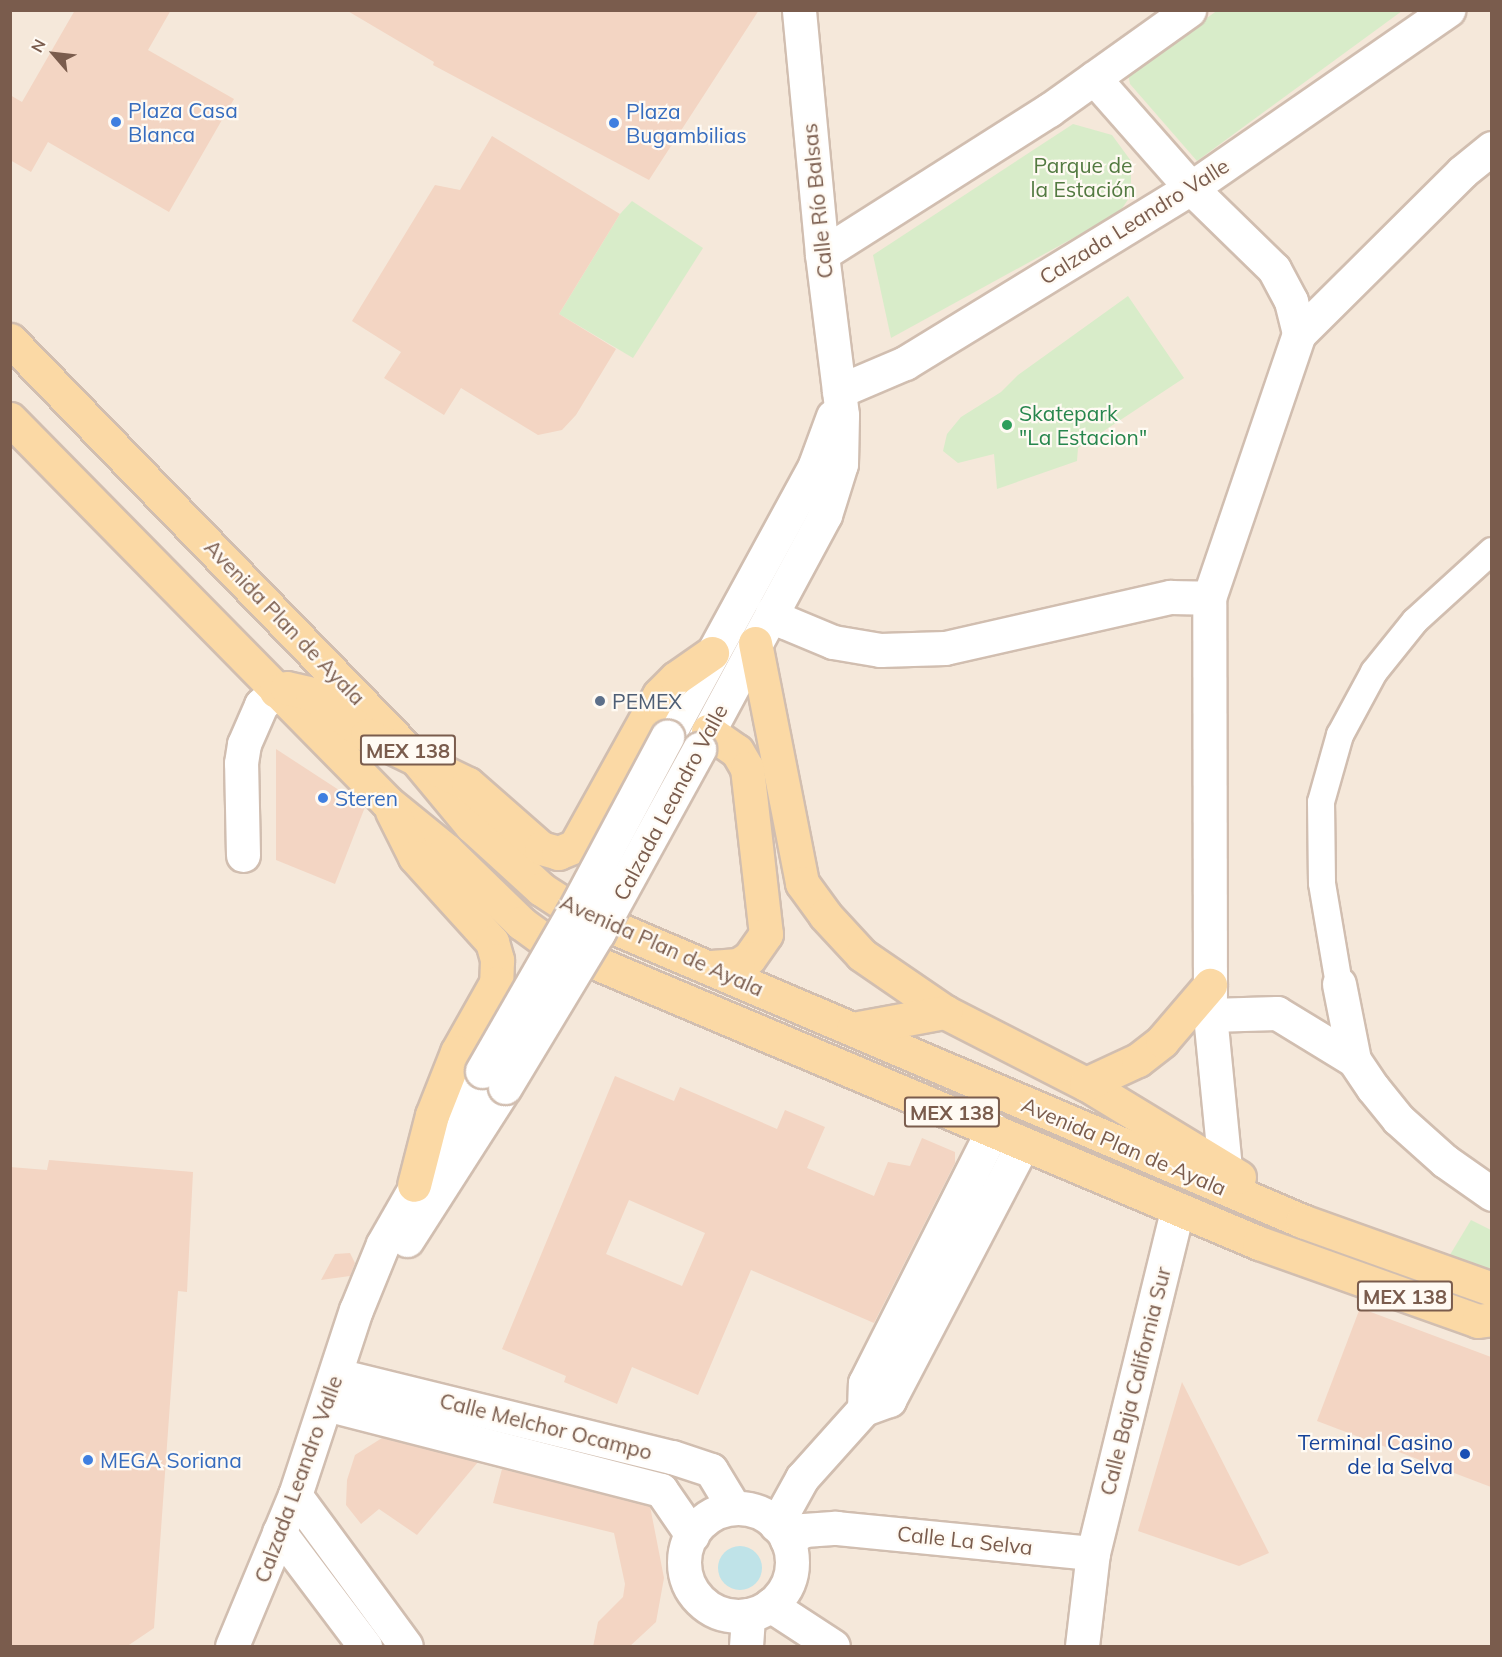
<!DOCTYPE html>
<meta charset="utf-8">
<style>
body{margin:0}
#map{position:relative;width:1502px;height:1657px;overflow:hidden;background:#fdf6ec;font-family:Mulish,sans-serif}
div>[style]{position:absolute}
.residential>*{inset:0;background:#f5e8da;transform-origin:0 0}
.green>*{inset:0;background:#d8ecc9}
.water>*{inset:0;background:#bfe3e8}
.round{border-radius:50%}
.building>*{inset:0;background:#f3d5c3}
.roads{filter:drop-shadow(2px 0 #d1beb0) drop-shadow(-2px 0 #d1beb0) drop-shadow(0 2px #d1beb0) drop-shadow(0 -2px #d1beb0)}
.pedestrian>*{height:26px;margin:-13px;padding:0 13px;transform-origin:13px;border-radius:13px;background:#fff}
.minor>*{height:33px;margin:-16.5px;padding:0 16.5px;transform-origin:16.5px;border-radius:16.5px;background:#fff}
.minor>.ring{margin:-16.5px;padding:0;box-sizing:content-box;background:none;border:33px solid #fff;border-radius:50%}
.tertiary>*{height:33px;margin:-16.5px;padding:0 16.5px;transform-origin:16.5px;border-radius:16.5px;background:#fff}
.primary>*{height:33px;margin:-16.5px;padding:0 16.5px;transform-origin:16.5px;border-radius:16.5px;background:#fbd9a5}
.bridges{filter:drop-shadow(2px 0 #d1beb0) drop-shadow(-2px 0 #d1beb0) drop-shadow(0 2px #d1beb0) drop-shadow(0 -2px #d1beb0)}
.tertiary-bridge>*{height:33px;margin:-16.5px;padding:0 16.5px;transform-origin:16.5px;border-radius:16.5px;background:#fff}
.dots>*{width:16px;height:16px;translate:-50% -50%;box-sizing:border-box;border:3px solid #fffaf3;border-radius:50%}
span{translate:-50% -50%;white-space:nowrap;text-align:center;line-height:1.15;-webkit-text-stroke:4.5px #fffaf3;paint-order:stroke}
.shield-label span{padding:2px 4px;background:#fffaf3;border:2px solid;border-radius:4px;-webkit-text-stroke-width:0}
.shield-label{font-size:20px;color:#7a5c4d;font-weight:700}
.shop-label{font-size:21px;color:#366cbe}
.left{translate:0 -50%;text-align:left}
.park-label{font-size:21px;color:#537a41}
.street-label{font-size:21px;color:#7a5c4d}
.leisure-label{font-size:21px;color:#27864d}
.service-label{font-size:21px;color:#4e5e75}
.transit-label{font-size:21px;color:#164399}
.right{translate:-100% -50%;text-align:right}
.frame{position:absolute;inset:0;border:12px solid #7a5c4d;pointer-events:none}
.north{position:absolute;left:24px;top:24px;width:60px;height:60px;-webkit-text-stroke:4px #fffaf3;paint-order:stroke;rotate:298deg;font-size:16px;font-weight:700;line-height:24px;text-align:center;color:#7a5c4d}
.north::after{content:'';display:block;margin:auto;width:21px;height:27px;background:#7a5c4d;clip-path:polygon(50% 0,100% 100%,50% 72%,0 100%)}
</style>
<div id="map">
<div class="residential">
<i style="left:11px;top:11px;width:1480px;height:1635px"></i>
</div>
<div class="green">
<i style="clip-path:polygon(1218px 10px,1402px 10px,1402px 11px,1197px 161px,1130px 84px,1128px 74px)"></i>
<i style="clip-path:polygon(1073px 124px,1112px 135px,1131px 161px,1131px 195px,1119px 213px,891px 338px,873px 255px)"></i>
<i style="clip-path:polygon(632px 201px,703px 248px,633px 358px,559px 314px,620px 214px)"></i>
<i style="clip-path:polygon(1128px 296px,1184px 378px,1078px 448px,1077px 461px,997px 489px,994px 454px,958px 463px,943px 451px,947px 434px,961px 417px,1001px 392px,1018px 375px)"></i>
<i style="clip-path:polygon(1471px 1220px,1491px 1230px,1491px 1282px,1442px 1268px)"></i>
</div>
<div class="water">
<i class="round" style="left:718px;top:1546px;width:44px;height:44px"></i>
</div>
<div class="building">
<i style="clip-path:polygon(75px 10px,171px 10px,148px 50px,234px 99px,169px 212px,48px 142px,31px 172px,10px 160px,10px 95px,22px 102px)"></i>
<i style="clip-path:polygon(346px 10px,759px 10px,649px 180px,433px 65px,434px 62px)"></i>
<i style="clip-path:polygon(492px 136px,620px 214px,559px 314px,616px 349px,576px 415px,562px 430px,538px 435px,461px 388px,444px 415px,384px 378px,401px 352px,352px 321px,435px 185px,460px 190px)"></i>
<i style="clip-path:polygon(276px 749px,365px 807px,335px 884px,276px 860px)"></i>
<i style="clip-path:polygon(evenodd,615px 1076px,674px 1101px,680px 1087px,777px 1129px,785px 1110px,825px 1127px,807px 1168px,874px 1196px,888px 1162px,910px 1166px,922px 1138px,955px 1152px,955px 1163px,874px 1323px,751px 1270px,698px 1395px,632px 1367px,617px 1404px,564px 1382px,566px 1376px,502px 1349px,615px 1076px,629px 1200px,705px 1233px,682px 1286px,606px 1254px,629px 1200px)"></i>
<i style="clip-path:polygon(49px 1160px,193px 1172px,187px 1292px,178px 1291px,154px 1628px,126px 1647px,10px 1647px,10px 1167px,47px 1170px)"></i>
<i style="clip-path:polygon(350px 1253px,355px 1263px,350px 1276px,321px 1280px,335px 1254px)"></i>
<i style="clip-path:polygon(1360px 1308px,1491px 1357px,1491px 1487px,1317px 1421px)"></i>
<i style="clip-path:polygon(1182px 1382px,1269px 1553px,1239px 1566px,1138px 1531px)"></i>
<i style="clip-path:polygon(382px 1438px,478px 1462px,417px 1535px,379px 1509px,361px 1524px,346px 1505px,347px 1480px,355px 1455px)"></i>
<i style="clip-path:polygon(502px 1469px,650px 1506px,664px 1578px,656px 1622px,629px 1647px,593px 1647px,598px 1622px,623px 1597px,625px 1584px,614px 1533px,493px 1503px)"></i>
</div>
<div class="roads">
<div class="pedestrian">
<i style="left:1339px;top:984px;width:102px;rotate:-99.6deg"></i>
<i style="left:1322px;top:883px;width:81px;rotate:-90.7deg"></i>
<i style="left:1321px;top:802px;width:70px;rotate:-74.2deg"></i>
<i style="left:1340px;top:735px;width:72px;rotate:-61.6deg"></i>
<i style="left:1374px;top:672px;width:65px;rotate:-51.2deg"></i>
<i style="left:1415px;top:621px;width:104px;rotate:-42.3deg"></i>
</div>
<div class="minor">
<i style="left:1094px;top:78px;width:147px;rotate:48.6deg"></i>
<i style="left:1191px;top:188px;width:116px;rotate:44.3deg"></i>
<i style="left:1274px;top:269px;width:36px;rotate:62deg"></i>
<i style="left:1291px;top:301px;width:34px;rotate:76deg"></i>
<i style="left:822px;top:254px;width:269px;rotate:-32.4deg"></i>
<i style="left:1049px;top:110px;width:172px;rotate:-35.5deg"></i>
<i style="left:839px;top:391px;width:72px;rotate:-23deg"></i>
<i style="left:905px;top:363px;width:335px;rotate:-31.5deg"></i>
<i style="left:1191px;top:188px;width:313px;rotate:-34.7deg"></i>
<i style="left:772px;top:612px;width:16px;rotate:38deg"></i>
<i style="left:785px;top:622px;width:52px;rotate:22.6deg"></i>
<i style="left:833px;top:642px;width:48px;rotate:9.7deg"></i>
<i style="left:880px;top:650px;width:65px;rotate:-1.8deg"></i>
<i style="left:945px;top:648px;width:231px;rotate:-12.8deg"></i>
<i style="left:1170px;top:597px;width:39px;rotate:1deg"></i>
<i style="left:243px;top:855px;width:92px;rotate:-91.2deg"></i>
<i style="left:241px;top:763px;width:19px;rotate:-81deg"></i>
<i style="left:244px;top:744px;width:43px;rotate:-66.4deg"></i>
<i style="left:261px;top:705px;width:21px;rotate:-43deg"></i>
<i style="left:1339px;top:984px;width:77px;rotate:78.8deg"></i>
<i style="left:1354px;top:1060px;width:34px;rotate:56deg"></i>
<i style="left:1373px;top:1088px;width:40px;rotate:51deg"></i>
<i style="left:1398px;top:1119px;width:63px;rotate:41.8deg"></i>
<i style="left:1445px;top:1161px;width:57px;rotate:35.1deg"></i>
<i style="left:1210px;top:1015px;width:67px;rotate:-1.7deg"></i>
<i style="left:1277px;top:1013px;width:90px;rotate:31.4deg"></i>
<i style="left:1225px;top:1168px;width:154px;rotate:-95.6deg"></i>
<i style="left:1210px;top:1015px;width:417px;rotate:-90.1deg"></i>
<i style="left:1209px;top:598px;width:279px;rotate:-71.2deg"></i>
<i style="left:1299px;top:334px;width:230px;rotate:-44.8deg"></i>
<i style="left:1462px;top:172px;width:38px;rotate:-39deg"></i>
<i style="left:337px;top:1375px;width:345px;rotate:13.8deg"></i>
<i style="left:672px;top:1457px;width:41px;rotate:18.4deg"></i>
<i style="left:711px;top:1470px;width:44px;rotate:58.8deg"></i>
<i style="left:326px;top:1404px;width:346px;rotate:14.4deg"></i>
<i style="left:661px;top:1490px;width:55px;rotate:55.4deg"></i>
<i style="left:864px;top:1409px;width:26px;rotate:-88deg"></i>
<i style="left:865px;top:1383px;width:284px;rotate:-63.2deg"></i>
<i style="left:295px;top:1495px;width:187px;rotate:53.7deg"></i>
<i class="ring" style="left:684px;top:1508px;width:75px;height:75px"></i>
<i style="left:776px;top:1525px;width:54px;rotate:-61deg"></i>
<i style="left:802px;top:1478px;width:93px;rotate:-48.1deg"></i>
<i style="left:864px;top:1409px;width:27px;rotate:-20deg"></i>
<i style="left:889px;top:1400px;width:289px;rotate:-62.4deg"></i>
<i style="left:279px;top:1532px;width:143px;rotate:53deg"></i>
<i style="left:787px;top:1540px;width:20px;rotate:-30deg"></i>
<i style="left:804px;top:1530px;width:32px;rotate:-4deg"></i>
<i style="left:836px;top:1528px;width:258px;rotate:5.6deg"></i>
<i style="left:770px;top:1605px;width:75px;rotate:33.1deg"></i>
<i style="left:746px;top:1646px;width:31px;rotate:-86deg"></i>
<i style="left:1082px;top:1646px;width:94px;rotate:-83.3deg"></i>
<i style="left:1093px;top:1553px;width:353px;rotate:-76.2deg"></i>
</div>
<div class="tertiary">
<i style="left:667px;top:737px;width:310px;rotate:-61.4deg"></i>
<i style="left:815px;top:465px;width:52px;rotate:-69.8deg"></i>
<i style="left:699px;top:749px;width:266px;rotate:-61.7deg"></i>
<i style="left:825px;top:515px;width:53px;rotate:-72.6deg"></i>
<i style="left:841px;top:464px;width:49px;rotate:-88.8deg"></i>
<i style="left:842px;top:415px;width:162px;rotate:-97.1deg"></i>
<i style="left:822px;top:254px;width:245px;rotate:-95.4deg"></i>
<i style="left:407px;top:1240px;width:182px;rotate:-57.4deg"></i>
<i style="left:232px;top:1646px;width:164px;rotate:-67.4deg"></i>
<i style="left:295px;top:1495px;width:195px;rotate:-71.8deg"></i>
<i style="left:356px;top:1310px;width:71px;rotate:-67.8deg"></i>
<i style="left:383px;top:1244px;width:199px;rotate:-60.2deg"></i>
</div>
<div class="primary">
<i style="left:10px;top:340px;width:585px;rotate:45.9deg"></i>
<i style="left:417px;top:760px;width:85px;rotate:50.3deg"></i>
<i style="left:471px;top:825px;width:95px;rotate:42.4deg"></i>
<i style="left:541px;top:889px;width:38px;rotate:33deg"></i>
<i style="left:573px;top:910px;width:793px;rotate:23.1deg"></i>
<i style="left:1302px;top:1221px;width:202px;rotate:19.7deg"></i>
<i style="left:10px;top:419px;width:537px;rotate:45.45deg"></i>
<i style="left:387px;top:802px;width:76px;rotate:39.1deg"></i>
<i style="left:446px;top:850px;width:105px;rotate:44.2deg"></i>
<i style="left:521px;top:923px;width:34px;rotate:36deg"></i>
<i style="left:549px;top:943px;width:771px;rotate:22.91deg"></i>
<i style="left:1259px;top:1243px;width:232px;rotate:19.6deg"></i>
<i style="left:1478px;top:1321px;width:14px;rotate:-8deg"></i>
<i style="left:755px;top:643px;width:245px;rotate:78.9deg"></i>
<i style="left:802px;top:883px;width:39px;rotate:54deg"></i>
<i style="left:825px;top:915px;width:54px;rotate:47.2deg"></i>
<i style="left:862px;top:955px;width:101px;rotate:34.5deg"></i>
<i style="left:945px;top:1012px;width:158px;rotate:27.1deg"></i>
<i style="left:1086px;top:1084px;width:179px;rotate:31.3deg"></i>
<i style="left:276px;top:691px;width:11px;rotate:-15deg"></i>
<i style="left:287px;top:688px;width:26px;rotate:13deg"></i>
<i style="left:312px;top:694px;width:69px;rotate:36.7deg"></i>
<i style="left:367px;top:735px;width:112px;rotate:25.9deg"></i>
<i style="left:468px;top:784px;width:97px;rotate:41.2deg"></i>
<i style="left:541px;top:848px;width:18px;rotate:16deg"></i>
<i style="left:558px;top:853px;width:18px;rotate:-22deg"></i>
<i style="left:575px;top:846px;width:173px;rotate:-60.9deg"></i>
<i style="left:659px;top:695px;width:24px;rotate:-45deg"></i>
<i style="left:676px;top:678px;width:44px;rotate:-34.8deg"></i>
<i style="left:708px;top:731px;width:35px;rotate:35deg"></i>
<i style="left:737px;top:751px;width:20px;rotate:60deg"></i>
<i style="left:747px;top:768px;width:167px;rotate:83.5deg"></i>
<i style="left:766px;top:934px;width:29px;rotate:125deg"></i>
<i style="left:749px;top:958px;width:13px;rotate:148deg"></i>
<i style="left:738px;top:965px;width:27px;rotate:176deg"></i>
<i style="left:392px;top:811px;width:51px;rotate:63.4deg"></i>
<i style="left:415px;top:857px;width:115px;rotate:47.8deg"></i>
<i style="left:492px;top:942px;width:19px;rotate:74deg"></i>
<i style="left:497px;top:960px;width:23px;rotate:92deg"></i>
<i style="left:496px;top:983px;width:79px;rotate:119.5deg"></i>
<i style="left:457px;top:1052px;width:68px;rotate:111.6deg"></i>
<i style="left:432px;top:1115px;width:72px;rotate:104.4deg"></i>
<i style="left:853px;top:1029px;width:94px;rotate:-10.5deg"></i>
<i style="left:1086px;top:1084px;width:57px;rotate:-24.8deg"></i>
<i style="left:1138px;top:1060px;width:31px;rotate:-38deg"></i>
<i style="left:1162px;top:1041px;width:74px;rotate:-49.4deg"></i>
</div>
</div>
<div class="bridges">
<div class="tertiary-bridge">
<i style="left:482px;top:1071px;width:182px;rotate:-60.1deg"></i>
<i style="left:573px;top:913px;width:200px;rotate:-61.9deg"></i>
<i style="left:505px;top:1087px;width:180px;rotate:-58.9deg"></i>
<i style="left:598px;top:933px;width:210px;rotate:-61.2deg"></i>
</div>
</div>
<div class="dots">
<i style="left:116px;top:122px;background:#3f7fe0"></i>
<i style="left:614px;top:123px;background:#3f7fe0"></i>
<i style="left:1007px;top:425px;background:#2e9e5b"></i>
<i style="left:600px;top:701px;background:#5c6f8a"></i>
<i style="left:323px;top:798px;background:#3f7fe0"></i>
<i style="left:1465px;top:1454px;background:#1a4fb4"></i>
<i style="left:88px;top:1460px;background:#3f7fe0"></i>
</div>
<div class="shield-label">
<span style="left:408px;top:750px">MEX 138</span>
<span style="left:952px;top:1112px">MEX 138</span>
<span style="left:1405px;top:1296px">MEX 138</span>
</div>
<div class="shop-label">
<span class="left" style="left:128px;top:122px">Plaza Casa<br>Blanca</span>
<span class="left" style="left:626px;top:123px">Plaza<br>Bugambilias</span>
<span class="left" style="left:335px;top:798px">Steren</span>
<span class="left" style="left:100px;top:1460px">MEGA Soriana</span>
</div>
<div class="park-label">
<span style="left:1083px;top:177px">Parque de<br>la Estación</span>
</div>
<div class="street-label">
<span style="left:817px;top:201px;rotate:-96deg">Calle Río Balsas</span>
<span style="left:1134px;top:221px;rotate:-32deg">Calzada Leandro Valle</span>
<span style="left:285px;top:622px;rotate:46deg">Avenida Plan de Ayala</span>
<span style="left:670px;top:802px;rotate:-62deg">Calzada Leandro Valle</span>
<span style="left:662px;top:945px;rotate:24deg">Avenida Plan de Ayala</span>
<span style="left:1124px;top:1146px;rotate:23deg">Avenida Plan de Ayala</span>
<span style="left:1135px;top:1381px;rotate:-76deg">Calle Baja California Sur</span>
<span style="left:546px;top:1426px;rotate:14deg">Calle Melchor Ocampo</span>
<span style="left:298px;top:1479px;rotate:-70deg">Calzada Leandro Valle</span>
<span style="left:965px;top:1540px;rotate:6deg">Calle La Selva</span>
</div>
<div class="leisure-label">
<span class="left" style="left:1019px;top:425px">Skatepark<br>"La Estacion"</span>
</div>
<div class="service-label">
<span class="left" style="left:612px;top:701px">PEMEX</span>
</div>
<div class="transit-label">
<span class="right" style="left:1453px;top:1454px">Terminal Casino<br>de la Selva</span>
</div>
<div class="frame"></div>
<div class="north">N</div>
</div>
